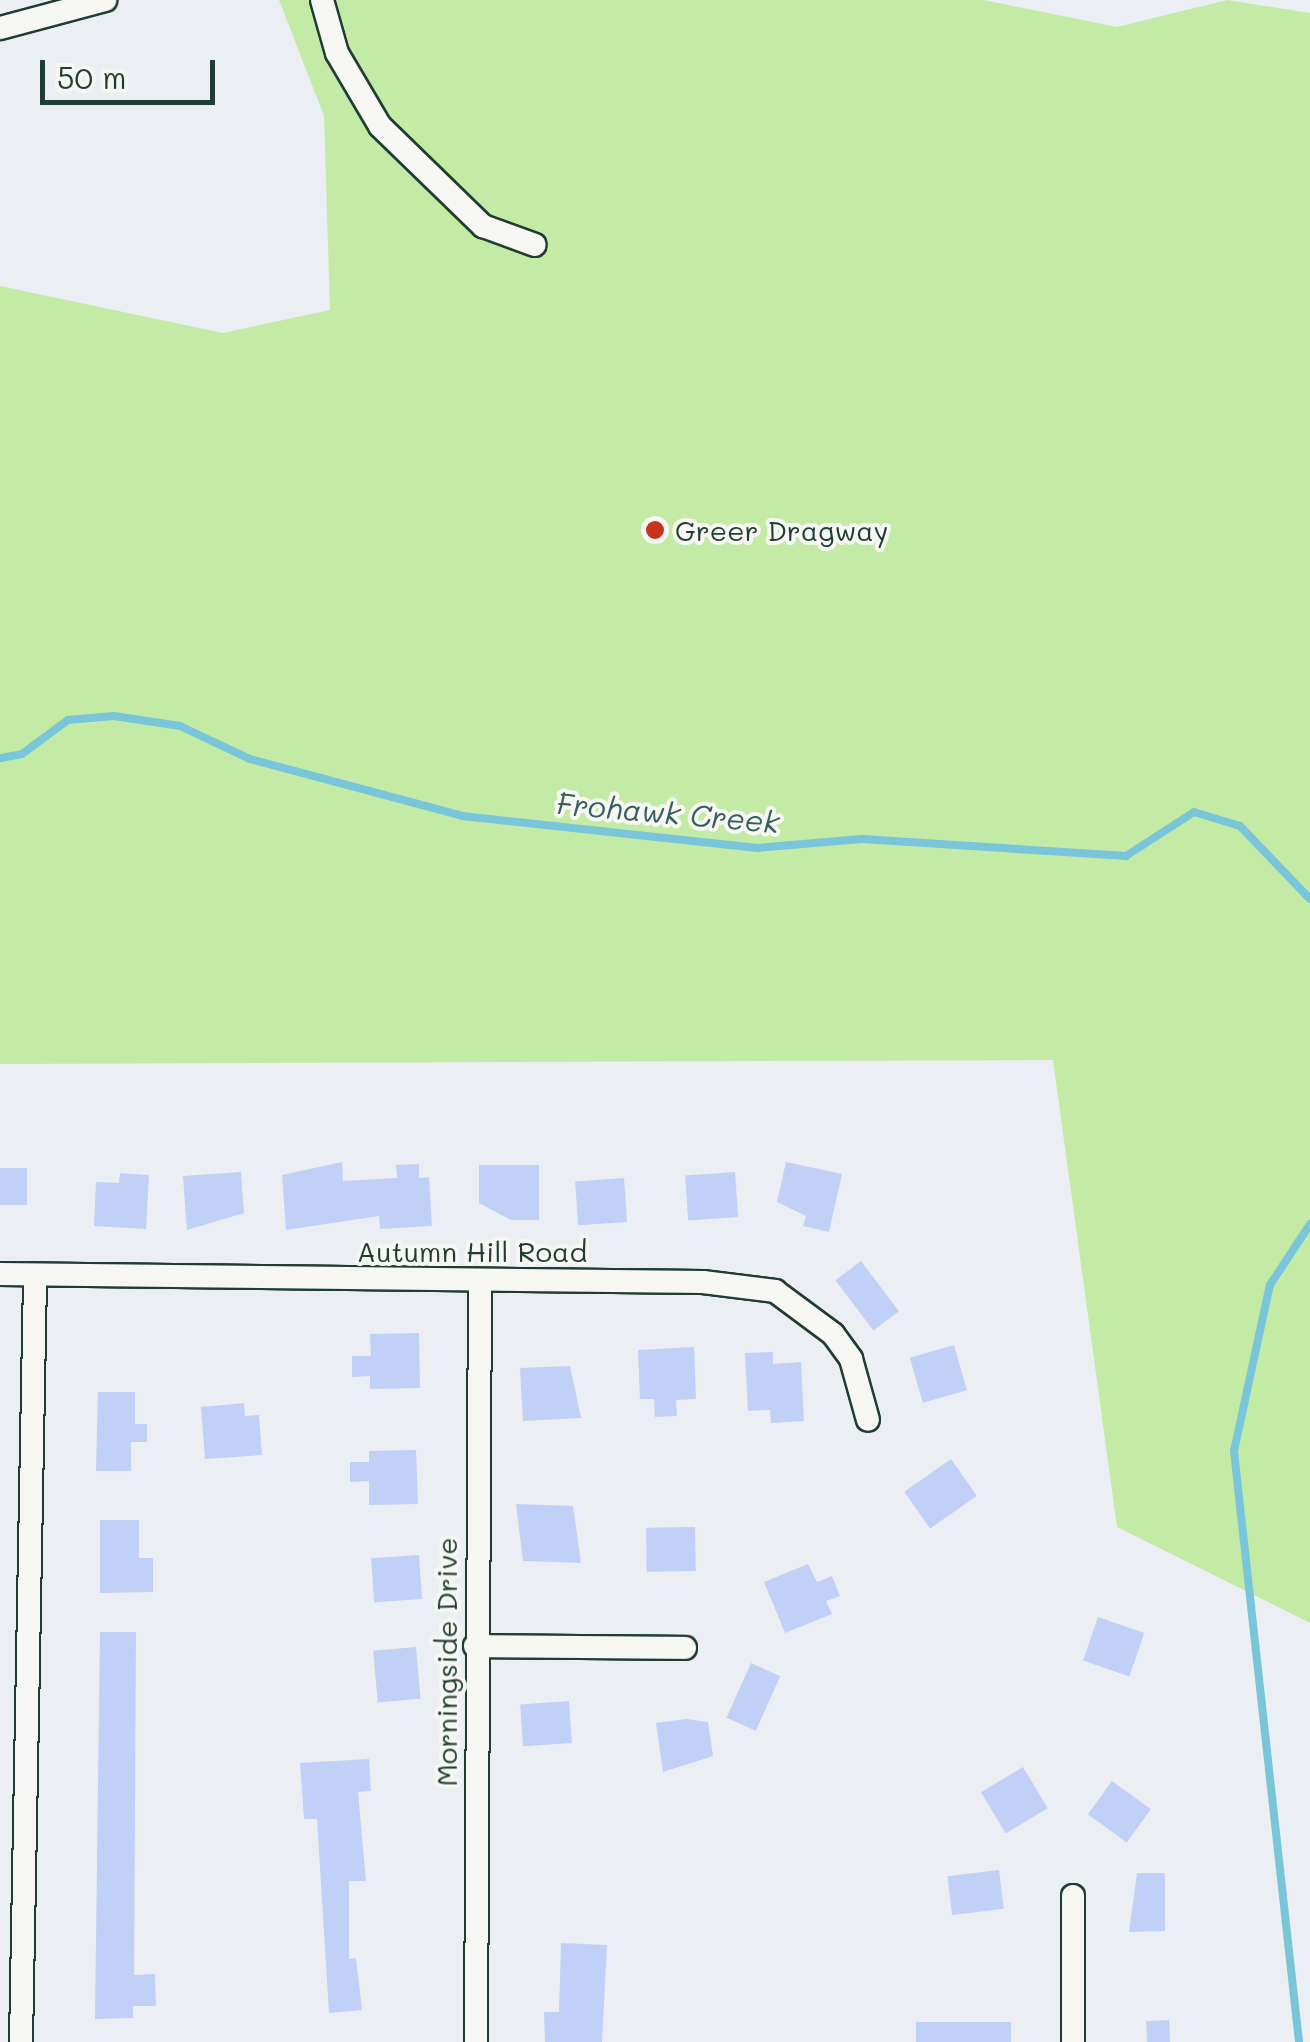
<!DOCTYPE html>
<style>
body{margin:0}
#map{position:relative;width:1310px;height:2042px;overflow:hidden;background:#ebeef3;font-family:Mali,sans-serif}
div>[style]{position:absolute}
.green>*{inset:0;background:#c4eba6}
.stream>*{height:8px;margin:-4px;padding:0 4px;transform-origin:4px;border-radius:4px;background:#79c5d9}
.building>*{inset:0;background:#c1d0f6;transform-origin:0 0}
.roads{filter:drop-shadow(2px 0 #1f3d34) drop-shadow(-2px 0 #1f3d34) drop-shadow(0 2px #1f3d34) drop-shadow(0 -2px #1f3d34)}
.minor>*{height:22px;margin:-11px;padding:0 11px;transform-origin:11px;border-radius:11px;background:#f6f6f2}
.dots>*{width:28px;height:28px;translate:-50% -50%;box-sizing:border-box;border:5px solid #f6f6f2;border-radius:50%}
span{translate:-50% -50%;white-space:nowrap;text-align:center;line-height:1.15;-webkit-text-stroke:8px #f6f6f2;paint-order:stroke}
.poi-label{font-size:28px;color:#1f3d34}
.left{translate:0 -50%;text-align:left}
.street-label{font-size:28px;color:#1f3d34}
.water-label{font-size:30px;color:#365f5d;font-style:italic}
.scale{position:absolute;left:40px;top:60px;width:175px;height:45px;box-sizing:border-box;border:5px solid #1f3d34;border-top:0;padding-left:12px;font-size:30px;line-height:35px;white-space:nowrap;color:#1f3d34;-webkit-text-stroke:8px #f6f6f2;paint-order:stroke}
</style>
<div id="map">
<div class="green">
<i style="clip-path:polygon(279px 0,984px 0,1117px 27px,1227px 0,1310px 13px,1310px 1623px,1117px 1527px,1053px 1060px,0 1064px,0 286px,223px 333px,330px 310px,324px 116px)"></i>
</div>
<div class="stream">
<i style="left:0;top:758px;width:22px;rotate:-10deg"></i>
<i style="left:22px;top:754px;width:57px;rotate:-36.5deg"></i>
<i style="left:68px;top:720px;width:46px;rotate:-5deg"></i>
<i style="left:114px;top:716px;width:67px;rotate:8.6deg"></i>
<i style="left:180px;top:726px;width:77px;rotate:25.2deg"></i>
<i style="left:250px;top:759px;width:220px;rotate:15deg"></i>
<i style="left:462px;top:816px;width:297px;rotate:6.2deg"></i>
<i style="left:757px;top:848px;width:105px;rotate:-4.9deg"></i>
<i style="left:862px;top:839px;width:265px;rotate:3.7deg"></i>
<i style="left:1126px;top:856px;width:81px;rotate:-32.9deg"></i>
<i style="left:1194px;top:812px;width:48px;rotate:16.9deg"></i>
<i style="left:1240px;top:826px;width:101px;rotate:46.2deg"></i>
<i style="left:1299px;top:2042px;width:595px;rotate:-96.28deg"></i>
<i style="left:1234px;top:1451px;width:170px;rotate:-77.8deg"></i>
<i style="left:1270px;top:1285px;width:73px;rotate:-56.7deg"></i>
</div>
<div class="building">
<i style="clip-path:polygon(342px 1162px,343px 1181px,397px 1178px,396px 1165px,419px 1164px,419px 1178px,429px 1177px,432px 1226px,380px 1229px,379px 1216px,286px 1230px,282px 1175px)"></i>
<i style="clip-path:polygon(786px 1162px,842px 1174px,829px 1232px,803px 1226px,806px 1216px,777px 1202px)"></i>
<i style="clip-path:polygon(479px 1165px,539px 1165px,539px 1220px,511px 1220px,479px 1203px)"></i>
<i style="left:0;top:1168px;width:27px;height:37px"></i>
<i style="clip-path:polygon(241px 1172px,244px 1213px,187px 1230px,183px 1176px)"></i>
<i style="left:735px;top:1172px;width:45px;height:50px;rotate:86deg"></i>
<i style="clip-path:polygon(120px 1173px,149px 1175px,146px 1229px,94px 1226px,96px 1182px,119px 1183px)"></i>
<i style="left:624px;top:1178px;width:44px;height:49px;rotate:86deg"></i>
<i style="left:861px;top:1261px;width:63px;height:32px;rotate:53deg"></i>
<i style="clip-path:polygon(419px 1333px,420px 1388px,370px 1389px,370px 1376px,352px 1377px,352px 1356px,371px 1356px,370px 1334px)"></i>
<i style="left:954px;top:1345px;width:47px;height:46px;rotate:74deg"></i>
<i style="clip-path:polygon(694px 1347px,696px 1399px,676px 1400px,677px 1416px,655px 1417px,654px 1399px,640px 1399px,638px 1350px)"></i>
<i style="clip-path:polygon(773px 1352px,773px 1364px,801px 1362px,804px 1421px,771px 1423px,770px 1410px,748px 1411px,745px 1353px)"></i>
<i style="clip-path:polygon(570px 1366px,581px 1418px,523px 1421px,520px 1368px)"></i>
<i style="clip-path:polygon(98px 1392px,135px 1392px,135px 1424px,147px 1424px,147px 1442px,131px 1442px,131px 1471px,96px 1471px)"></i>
<i style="clip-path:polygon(244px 1403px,245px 1416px,259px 1415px,262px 1455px,205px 1459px,201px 1407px)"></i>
<i style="clip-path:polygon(416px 1450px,418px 1504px,369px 1505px,369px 1481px,350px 1482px,350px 1462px,369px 1462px,369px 1451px)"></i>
<i style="left:951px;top:1459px;width:45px;height:57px;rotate:55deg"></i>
<i style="clip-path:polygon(516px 1504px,573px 1506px,581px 1563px,523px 1561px)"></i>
<i style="clip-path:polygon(100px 1520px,139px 1520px,139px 1558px,153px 1558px,153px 1592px,100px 1593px)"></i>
<i style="left:695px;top:1527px;width:44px;height:49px;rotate:89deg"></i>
<i style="left:419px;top:1555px;width:44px;height:48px;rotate:86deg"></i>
<i style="clip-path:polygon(808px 1564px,817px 1582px,832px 1576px,840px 1596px,826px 1601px,832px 1614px,785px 1633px,764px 1582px)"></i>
<i style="left:1098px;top:1617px;width:49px;height:46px;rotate:19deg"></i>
<i style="clip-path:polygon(100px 1632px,136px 1632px,134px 1975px,155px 1974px,156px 2006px,133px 2006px,133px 2018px,95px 2019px)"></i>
<i style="left:416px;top:1647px;width:52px;height:43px;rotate:85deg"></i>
<i style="left:751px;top:1663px;width:32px;height:60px;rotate:24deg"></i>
<i style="left:569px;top:1701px;width:42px;height:49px;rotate:86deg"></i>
<i style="clip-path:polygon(687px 1719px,708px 1722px,713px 1756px,663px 1772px,656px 1723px)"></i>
<i style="clip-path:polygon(369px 1759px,371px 1791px,358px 1792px,366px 1881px,349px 1881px,349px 1959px,356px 1958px,362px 2010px,329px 2013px,317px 1819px,304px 1819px,300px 1763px)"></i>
<i style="left:1023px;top:1767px;width:48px;height:49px;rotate:59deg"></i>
<i style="left:1112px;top:1781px;width:48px;height:41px;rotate:36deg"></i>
<i style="left:999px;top:1870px;width:39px;height:52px;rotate:83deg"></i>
<i style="clip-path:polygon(1137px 1873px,1165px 1873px,1165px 1931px,1129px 1932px)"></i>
<i style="clip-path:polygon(561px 1943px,607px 1945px,602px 2042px,545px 2042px,544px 2012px,559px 2012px)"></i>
<i style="left:1169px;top:2020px;width:22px;height:23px;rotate:87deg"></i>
<i style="left:1011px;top:2022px;width:20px;height:95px;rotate:90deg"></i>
</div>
<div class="roads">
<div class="minor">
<i style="left:322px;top:0;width:55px;rotate:74.2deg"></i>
<i style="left:337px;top:53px;width:85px;rotate:59.5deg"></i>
<i style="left:380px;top:126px;width:144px;rotate:44.2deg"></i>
<i style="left:483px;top:226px;width:55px;rotate:20.1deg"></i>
<i style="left:0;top:28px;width:109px;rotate:-14.9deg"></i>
<i style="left:0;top:1274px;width:703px;rotate:0.65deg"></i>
<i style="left:703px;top:1282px;width:73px;rotate:7.1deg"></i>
<i style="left:775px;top:1291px;width:72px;rotate:36.6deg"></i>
<i style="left:833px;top:1334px;width:31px;rotate:54deg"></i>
<i style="left:851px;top:1359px;width:63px;rotate:74.4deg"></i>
<i style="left:475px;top:1646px;width:210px;rotate:0.5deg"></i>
<i style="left:21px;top:2042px;width:767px;rotate:-88.95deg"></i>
<i style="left:476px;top:2042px;width:759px;rotate:-89.7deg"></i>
<i style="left:1073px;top:2042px;width:146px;rotate:-90deg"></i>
</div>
</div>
<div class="dots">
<i style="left:655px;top:530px;background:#c8321e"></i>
</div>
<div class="poi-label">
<span class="left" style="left:675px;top:530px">Greer Dragway</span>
</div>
<div class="street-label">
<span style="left:472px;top:1251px">Autumn Hill Road</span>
<span style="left:446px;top:1662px;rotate:-90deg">Morningside Drive</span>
</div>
<div class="water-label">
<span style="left:668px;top:812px;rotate:5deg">Frohawk Creek</span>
</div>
<div class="scale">50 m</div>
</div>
